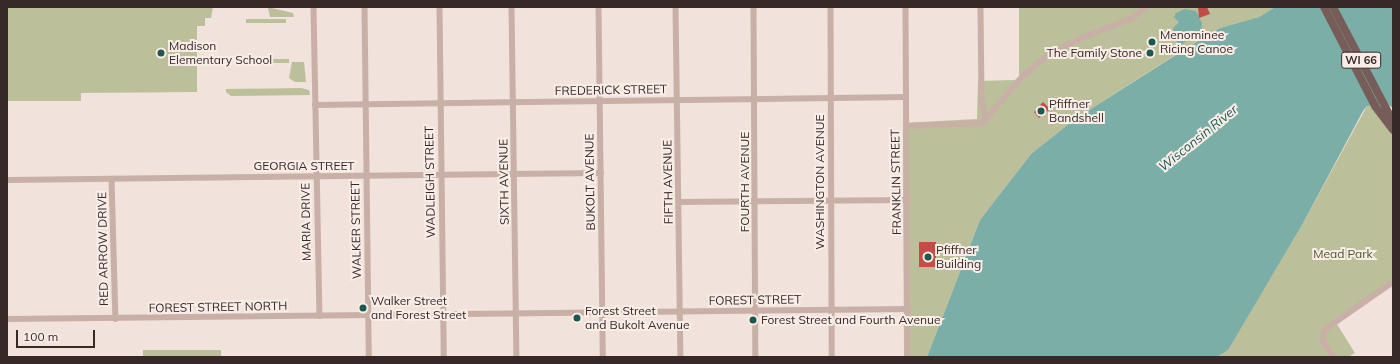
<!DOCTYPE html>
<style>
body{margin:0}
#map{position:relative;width:1400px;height:364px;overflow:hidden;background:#f1e2db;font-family:Mulish,sans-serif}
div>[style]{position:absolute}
.green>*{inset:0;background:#bbc09b;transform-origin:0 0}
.water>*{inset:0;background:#7aaea6}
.building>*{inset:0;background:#c44c46;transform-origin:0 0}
.street>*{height:5.5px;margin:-2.75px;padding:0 2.75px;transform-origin:2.75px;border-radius:2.75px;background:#c9b0a7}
.primary>*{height:8px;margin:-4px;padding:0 4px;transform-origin:4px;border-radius:4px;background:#775d59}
.dots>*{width:11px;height:11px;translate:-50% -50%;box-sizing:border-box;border:2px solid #f9ede7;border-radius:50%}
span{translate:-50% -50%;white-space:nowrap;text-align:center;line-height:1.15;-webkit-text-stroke:4px #f9ede7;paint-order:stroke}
.shield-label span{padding:1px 3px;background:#f9ede7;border:1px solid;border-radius:3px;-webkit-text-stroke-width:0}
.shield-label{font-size:11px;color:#362927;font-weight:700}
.poi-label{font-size:12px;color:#362927}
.left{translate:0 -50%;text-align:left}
.right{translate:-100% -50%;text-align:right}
.street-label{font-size:12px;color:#362927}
.park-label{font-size:12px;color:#4d542b}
.water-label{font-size:13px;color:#1d574f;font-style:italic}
.frame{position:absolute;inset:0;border:8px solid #362927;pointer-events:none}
.scale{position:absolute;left:16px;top:330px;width:79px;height:18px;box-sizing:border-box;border:2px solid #362927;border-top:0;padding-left:5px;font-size:12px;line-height:14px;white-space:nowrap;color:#362927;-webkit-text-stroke:3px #f9ede7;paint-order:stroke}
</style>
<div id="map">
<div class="green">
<i style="clip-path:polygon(7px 7px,213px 7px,211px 18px,205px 18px,205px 26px,197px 26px,197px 92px,81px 93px,81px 101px,7px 101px)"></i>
<i style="clip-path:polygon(268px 7px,293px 13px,294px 17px,270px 17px)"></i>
<i style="clip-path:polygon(1019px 7px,1275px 7px,1259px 17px,1220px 28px,1205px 36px,1075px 119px,1031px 154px,980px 220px,927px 357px,904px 357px,903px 123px,977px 119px,978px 81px,1015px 80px,1019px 76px)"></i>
<i style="left:246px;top:19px;width:40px;height:4px"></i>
<i style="left:245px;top:59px;width:44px;height:4px"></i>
<i style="clip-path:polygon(292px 62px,304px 62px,306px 82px,295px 82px,289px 78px)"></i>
<i style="clip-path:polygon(301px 88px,309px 90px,310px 95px,231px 96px,226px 92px,226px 89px)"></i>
<i style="clip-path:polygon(1367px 106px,1375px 106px,1393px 130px,1393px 282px,1335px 321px,1355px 353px,1348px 357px,1217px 357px,1228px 349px,1302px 225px)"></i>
<i style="left:143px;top:350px;width:78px;height:7px"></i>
</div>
<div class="water">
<i style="clip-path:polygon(1275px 7px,1393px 7px,1393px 108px,1387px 104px,1367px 106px,1363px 111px,1302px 225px,1228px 350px,1217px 357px,927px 357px,980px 220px,1031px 154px,1075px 119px,1198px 41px,1194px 37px,1180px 45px,1175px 40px,1173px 28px,1179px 22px,1174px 17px,1176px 13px,1185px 9px,1196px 11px,1202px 23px,1201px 35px,1205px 36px,1220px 28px,1259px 17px)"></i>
</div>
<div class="building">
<i style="clip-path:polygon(1198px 7px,1207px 7px,1210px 14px,1199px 18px)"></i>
<i style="clip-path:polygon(1043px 102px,1050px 109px,1039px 118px,1034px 112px)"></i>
<i style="left:919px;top:242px;width:17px;height:25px"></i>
</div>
<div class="street">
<i style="left:314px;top:7px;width:309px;rotate:88.9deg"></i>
<i style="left:365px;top:7px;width:350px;rotate:89.3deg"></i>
<i style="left:440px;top:7px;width:350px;rotate:89.3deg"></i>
<i style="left:512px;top:7px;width:350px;rotate:89.2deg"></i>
<i style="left:599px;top:7px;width:350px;rotate:89.3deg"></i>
<i style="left:676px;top:7px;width:350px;rotate:89.2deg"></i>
<i style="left:754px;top:7px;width:350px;rotate:89.7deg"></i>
<i style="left:831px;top:7px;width:350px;rotate:89.8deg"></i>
<i style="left:906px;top:7px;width:350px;rotate:89.7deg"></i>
<i style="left:981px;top:7px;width:95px;rotate:89.4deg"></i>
<i style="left:982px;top:102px;width:18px;rotate:77deg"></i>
<i style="left:315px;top:105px;width:591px;rotate:-0.78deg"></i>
<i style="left:907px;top:126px;width:75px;rotate:-2.3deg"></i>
<i style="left:982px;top:123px;width:64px;rotate:-48.8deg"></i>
<i style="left:1024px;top:75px;width:30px;rotate:-40deg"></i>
<i style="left:1047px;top:56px;width:34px;rotate:-28deg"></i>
<i style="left:1077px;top:40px;width:59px;rotate:-21.8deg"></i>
<i style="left:1132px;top:18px;width:18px;rotate:-38deg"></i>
<i style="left:112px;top:179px;width:140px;rotate:88.4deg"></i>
<i style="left:7px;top:180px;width:594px;rotate:-0.68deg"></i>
<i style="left:679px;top:202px;width:229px;rotate:-0.5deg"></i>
<i style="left:7px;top:319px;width:901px;rotate:-0.64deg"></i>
<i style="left:1333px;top:357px;width:18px;rotate:-124deg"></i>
<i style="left:1323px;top:342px;width:12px;rotate:-85deg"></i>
<i style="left:1324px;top:330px;width:84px;rotate:-34.8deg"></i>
</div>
<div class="primary">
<i style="left:1324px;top:7px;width:111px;rotate:62.7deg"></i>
<i style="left:1375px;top:106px;width:30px;rotate:53deg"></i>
<i style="left:1333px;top:7px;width:130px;rotate:62.4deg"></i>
</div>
<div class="dots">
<i style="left:1152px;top:42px;background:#1d574f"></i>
<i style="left:161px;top:53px;background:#1d574f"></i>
<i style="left:1150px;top:53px;background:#1d574f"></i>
<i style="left:1041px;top:111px;background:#1d574f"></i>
<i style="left:928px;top:257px;background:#1d574f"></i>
<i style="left:363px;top:308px;background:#1d574f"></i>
<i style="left:577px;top:318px;background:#1d574f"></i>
<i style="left:753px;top:320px;background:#1d574f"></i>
</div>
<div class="shield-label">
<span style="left:1361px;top:60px">WI 66</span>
</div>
<div class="poi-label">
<span class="left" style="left:1160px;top:42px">Menominee<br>Ricing Canoe</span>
<span class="left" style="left:169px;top:53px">Madison<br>Elementary School</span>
<span class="right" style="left:1142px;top:53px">The Family Stone</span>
<span class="left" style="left:1049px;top:111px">Pfiffner<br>Bandshell</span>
<span class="left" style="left:936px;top:257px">Pfiffner<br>Building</span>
<span class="left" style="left:371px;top:308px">Walker Street<br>and Forest Street</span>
<span class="left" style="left:585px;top:318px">Forest Street<br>and Bukolt Avenue</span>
<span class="left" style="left:761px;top:320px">Forest Street and Fourth Avenue</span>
</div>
<div class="street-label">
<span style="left:611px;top:90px;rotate:-1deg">FREDERICK STREET</span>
<span style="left:304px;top:166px">GEORGIA STREET</span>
<span style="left:430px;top:182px;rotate:-91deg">WADLEIGH STREET</span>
<span style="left:504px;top:182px;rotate:-91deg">SIXTH AVENUE</span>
<span style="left:590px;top:182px;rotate:-91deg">BUKOLT AVENUE</span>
<span style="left:668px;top:182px;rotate:-91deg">FIFTH AVENUE</span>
<span style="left:745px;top:182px;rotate:-90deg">FOURTH AVENUE</span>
<span style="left:820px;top:182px;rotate:-90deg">WASHINGTON AVENUE</span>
<span style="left:896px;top:182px;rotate:-91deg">FRANKLIN STREET</span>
<span style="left:306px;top:222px;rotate:-91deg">MARIA DRIVE</span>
<span style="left:356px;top:230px;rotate:-91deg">WALKER STREET</span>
<span style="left:103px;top:249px;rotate:-91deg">RED ARROW DRIVE</span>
<span style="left:755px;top:300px;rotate:-1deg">FOREST STREET</span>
<span style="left:218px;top:307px;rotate:-1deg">FOREST STREET NORTH</span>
</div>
<div class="park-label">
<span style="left:1343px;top:254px">Mead Park</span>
</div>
<div class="water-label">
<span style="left:1198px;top:138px;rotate:-39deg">Wisconsin River</span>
</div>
<div class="frame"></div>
<div class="scale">100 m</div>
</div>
